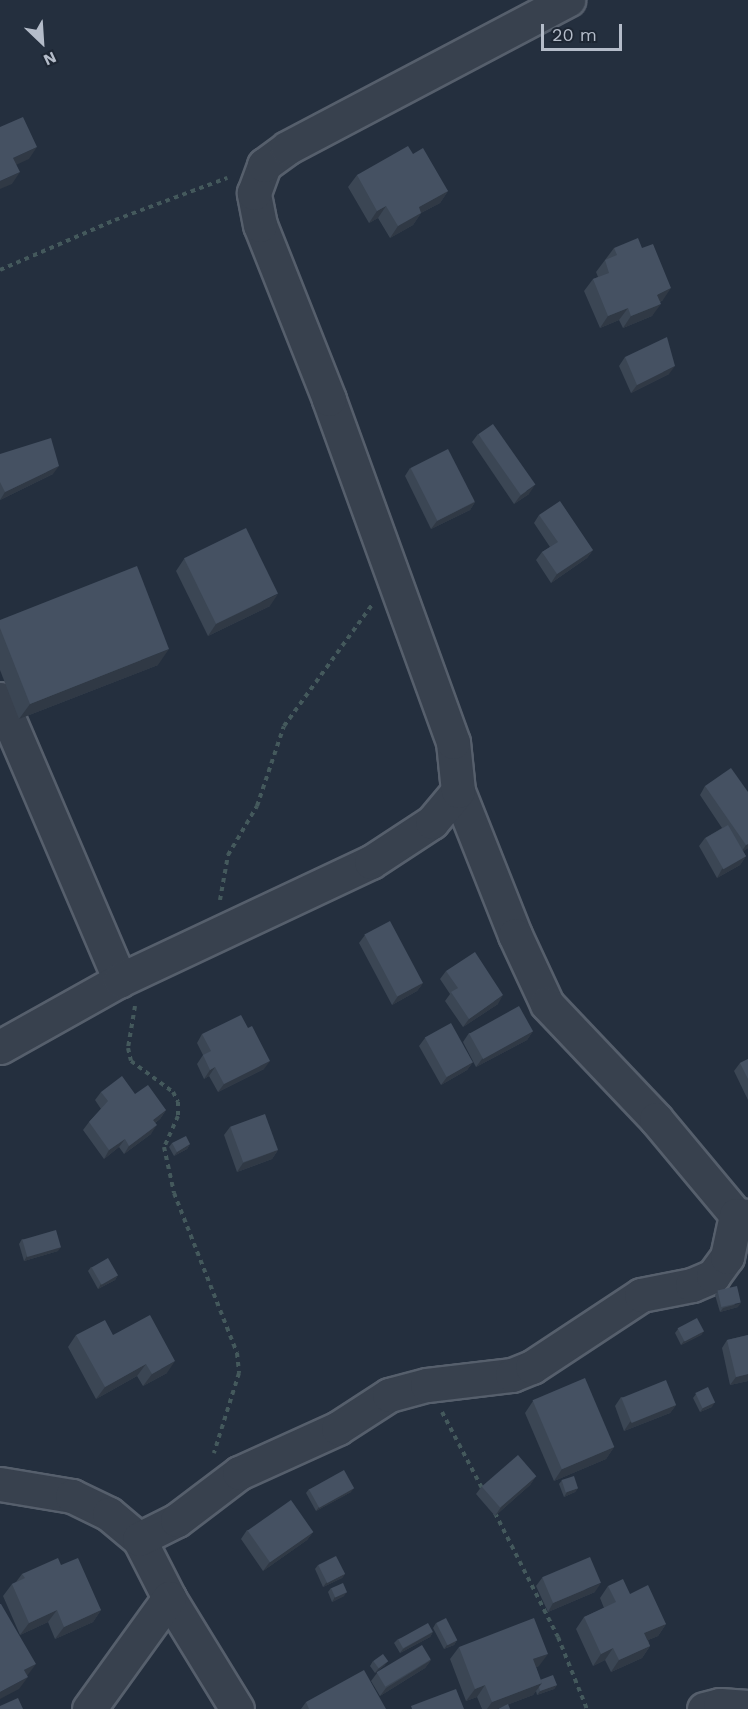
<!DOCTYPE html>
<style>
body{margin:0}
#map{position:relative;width:748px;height:1709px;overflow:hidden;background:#242f3e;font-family:"Work Sans",sans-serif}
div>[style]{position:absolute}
.path>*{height:4px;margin-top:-2px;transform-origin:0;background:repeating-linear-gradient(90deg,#44595c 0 4.5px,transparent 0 9px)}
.roads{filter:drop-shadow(2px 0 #565f6c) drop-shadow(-2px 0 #565f6c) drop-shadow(0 2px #565f6c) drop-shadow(0 -2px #565f6c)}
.minor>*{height:33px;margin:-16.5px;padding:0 16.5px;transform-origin:16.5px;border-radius:16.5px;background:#38414e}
.wall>*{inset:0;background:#3b4654}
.shaded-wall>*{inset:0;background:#303945}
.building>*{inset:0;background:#455162;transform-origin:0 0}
span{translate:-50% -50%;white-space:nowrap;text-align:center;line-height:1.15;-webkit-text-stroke:5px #1d2633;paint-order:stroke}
.north{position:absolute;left:12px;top:12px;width:60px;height:60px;-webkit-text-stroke:4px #1d2633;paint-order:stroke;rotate:155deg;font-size:16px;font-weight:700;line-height:24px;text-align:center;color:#b4bcc9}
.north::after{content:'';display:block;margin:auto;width:21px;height:27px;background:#b4bcc9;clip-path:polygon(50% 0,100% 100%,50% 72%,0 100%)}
.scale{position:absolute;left:541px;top:24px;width:81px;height:27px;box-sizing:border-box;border:3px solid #b4bcc9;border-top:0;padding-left:8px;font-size:18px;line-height:21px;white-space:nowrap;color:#b4bcc9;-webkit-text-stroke:4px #1d2633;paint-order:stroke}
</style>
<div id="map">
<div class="path">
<i style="left:0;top:270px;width:125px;rotate:-23.5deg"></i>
<i style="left:115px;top:220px;width:120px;rotate:-20.6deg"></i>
<i style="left:220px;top:900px;width:46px;rotate:-79.9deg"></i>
<i style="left:228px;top:855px;width:57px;rotate:-59.4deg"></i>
<i style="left:257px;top:806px;width:84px;rotate:-71.4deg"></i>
<i style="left:284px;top:726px;width:150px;rotate:-54deg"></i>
<i style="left:135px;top:1006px;width:43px;rotate:99.5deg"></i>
<i style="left:128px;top:1048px;width:13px;rotate:77deg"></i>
<i style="left:131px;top:1061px;width:52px;rotate:36.4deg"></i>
<i style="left:173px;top:1092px;width:11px;rotate:63deg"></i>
<i style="left:178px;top:1102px;width:14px;rotate:90deg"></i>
<i style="left:178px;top:1116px;width:34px;rotate:114deg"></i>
<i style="left:164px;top:1147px;width:47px;rotate:77.7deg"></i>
<i style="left:174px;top:1193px;width:172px;rotate:68.5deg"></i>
<i style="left:237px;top:1353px;width:20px;rotate:84deg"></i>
<i style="left:239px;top:1373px;width:84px;rotate:107.4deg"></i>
<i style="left:442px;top:1412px;width:88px;rotate:62.3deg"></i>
<i style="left:495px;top:1513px;width:139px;rotate:63.1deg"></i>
<i style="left:558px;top:1637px;width:78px;rotate:68.1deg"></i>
</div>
<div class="roads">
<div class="minor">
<i style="left:0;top:699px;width:306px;rotate:66.9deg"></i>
<i style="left:458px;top:791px;width:155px;rotate:68.4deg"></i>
<i style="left:515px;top:935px;width:76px;rotate:65.1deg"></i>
<i style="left:547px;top:1004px;width:158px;rotate:46.5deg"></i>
<i style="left:656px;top:1119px;width:125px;rotate:50.2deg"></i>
<i style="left:736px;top:1215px;width:12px;rotate:5deg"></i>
<i style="left:0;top:1047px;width:137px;rotate:-29.2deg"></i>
<i style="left:120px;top:980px;width:277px;rotate:-25.2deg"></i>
<i style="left:371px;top:862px;width:73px;rotate:-33.3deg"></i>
<i style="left:432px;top:822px;width:40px;rotate:-50deg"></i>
<i style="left:458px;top:791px;width:49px;rotate:-95.8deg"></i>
<i style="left:453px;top:742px;width:365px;rotate:-109.9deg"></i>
<i style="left:329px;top:399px;width:187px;rotate:-111.6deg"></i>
<i style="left:260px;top:225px;width:33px;rotate:-101deg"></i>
<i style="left:254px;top:193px;width:30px;rotate:-70deg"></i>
<i style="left:264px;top:165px;width:29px;rotate:-36deg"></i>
<i style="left:287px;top:148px;width:318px;rotate:-27.8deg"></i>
<i style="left:0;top:1484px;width:73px;rotate:9.5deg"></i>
<i style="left:72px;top:1496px;width:41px;rotate:25.9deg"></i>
<i style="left:109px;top:1514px;width:39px;rotate:40deg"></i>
<i style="left:139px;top:1539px;width:66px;rotate:63deg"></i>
<i style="left:169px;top:1598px;width:130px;rotate:58.5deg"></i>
<i style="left:139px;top:1539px;width:42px;rotate:-26.6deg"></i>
<i style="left:177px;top:1520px;width:78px;rotate:-37.2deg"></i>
<i style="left:239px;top:1473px;width:109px;rotate:-24.4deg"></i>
<i style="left:338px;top:1428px;width:61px;rotate:-32.9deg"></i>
<i style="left:389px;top:1395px;width:39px;rotate:-15deg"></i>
<i style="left:427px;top:1385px;width:86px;rotate:-6.7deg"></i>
<i style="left:512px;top:1375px;width:22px;rotate:-22deg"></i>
<i style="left:532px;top:1367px;width:131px;rotate:-33.4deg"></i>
<i style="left:641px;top:1295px;width:52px;rotate:-11.1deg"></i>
<i style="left:692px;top:1285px;width:23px;rotate:-23deg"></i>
<i style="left:713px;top:1276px;width:24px;rotate:-54deg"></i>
<i style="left:727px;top:1257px;width:43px;rotate:-77.9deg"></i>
<i style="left:89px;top:1709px;width:137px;rotate:-54.2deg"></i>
<i style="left:704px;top:1709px;width:16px;rotate:-14deg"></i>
<i style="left:720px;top:1705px;width:28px;rotate:4deg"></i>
</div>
</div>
<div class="wall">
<i style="clip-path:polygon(413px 154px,448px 191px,440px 203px,421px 213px,413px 225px,390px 238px,378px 218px,369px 223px,348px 187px,357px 175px)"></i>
<i style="clip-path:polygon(614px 248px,663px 300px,660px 302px,652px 316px,623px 328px,619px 320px,600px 328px,584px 291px,593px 279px,598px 277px,596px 272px)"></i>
<i style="clip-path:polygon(625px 357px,669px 374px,631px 393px,619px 366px)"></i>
<i style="clip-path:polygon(478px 434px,529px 494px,514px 504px,472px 442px)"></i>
<i style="clip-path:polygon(0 454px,53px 474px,0 500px)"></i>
<i style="clip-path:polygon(410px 468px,475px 502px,470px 510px,431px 529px,405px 476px)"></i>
<i style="clip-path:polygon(539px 515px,593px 550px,587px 558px,551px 583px,536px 560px,542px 552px,550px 547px,534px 523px)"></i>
<i style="clip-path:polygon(184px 559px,270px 606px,208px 636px,176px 571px)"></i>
<i style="clip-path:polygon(0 620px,158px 665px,19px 719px,0 670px)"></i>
<i style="clip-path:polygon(705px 786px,748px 792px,748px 848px,743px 851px,746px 856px,740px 865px,717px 878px,699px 846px,705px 838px,722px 828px,700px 795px)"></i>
<i style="clip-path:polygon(365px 935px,423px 983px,417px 991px,392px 1005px,359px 943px)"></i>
<i style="clip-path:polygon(446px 971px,498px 1004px,463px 1027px,445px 1001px,450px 994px,440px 979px)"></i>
<i style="clip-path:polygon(533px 1031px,527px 1040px,476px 1067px,463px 1042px,469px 1033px)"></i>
<i style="clip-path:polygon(202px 1034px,264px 1069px,218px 1092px,209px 1076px,204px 1079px,197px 1064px,203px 1055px,197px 1043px)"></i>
<i style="clip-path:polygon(425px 1038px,473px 1062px,467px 1070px,441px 1085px,419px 1046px)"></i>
<i style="clip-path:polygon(748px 1059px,748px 1100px,734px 1071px,740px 1063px)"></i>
<i style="clip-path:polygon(101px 1092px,135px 1094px,166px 1110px,160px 1119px,155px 1123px,151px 1134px,124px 1154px,119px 1147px,104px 1159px,83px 1130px,89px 1122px,101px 1109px,95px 1100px)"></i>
<i style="clip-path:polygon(230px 1127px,278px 1150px,272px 1159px,237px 1172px,224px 1135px)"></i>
<i style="clip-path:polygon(172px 1143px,190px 1144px,187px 1149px,174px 1156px,169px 1147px)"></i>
<i style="clip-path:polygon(22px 1239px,58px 1251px,24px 1261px,19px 1244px)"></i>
<i style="clip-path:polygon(91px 1267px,118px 1275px,115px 1280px,98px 1289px,88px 1271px)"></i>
<i style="clip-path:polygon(718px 1291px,738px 1307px,720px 1312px,715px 1295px)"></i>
<i style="clip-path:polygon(678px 1329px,704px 1331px,701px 1335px,681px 1345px,675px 1333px)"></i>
<i style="clip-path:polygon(76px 1335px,113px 1335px,167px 1373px,143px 1386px,137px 1376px,96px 1399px,68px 1347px)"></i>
<i style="clip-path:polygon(748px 1335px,748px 1381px,730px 1385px,722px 1348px,727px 1340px)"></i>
<i style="clip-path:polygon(696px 1394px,712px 1407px,700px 1412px,693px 1398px)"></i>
<i style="clip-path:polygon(621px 1397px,676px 1405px,670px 1413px,624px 1431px,615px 1406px)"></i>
<i style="clip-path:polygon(533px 1401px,614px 1447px,606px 1459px,554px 1481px,525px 1413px)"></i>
<i style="clip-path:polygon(536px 1476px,530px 1485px,495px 1516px,476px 1494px,482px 1486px)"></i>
<i style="clip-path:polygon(562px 1480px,578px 1488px,575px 1492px,564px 1497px,559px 1484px)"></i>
<i style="clip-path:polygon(309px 1489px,351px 1492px,316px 1511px,306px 1493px)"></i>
<i style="clip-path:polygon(247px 1530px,313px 1532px,307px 1540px,263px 1571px,241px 1539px)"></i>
<i style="clip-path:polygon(61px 1565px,101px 1610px,93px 1622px,55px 1639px,48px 1622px,20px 1635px,3px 1596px,12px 1584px,16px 1582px,22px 1574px)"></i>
<i style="clip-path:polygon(318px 1565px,345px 1574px,342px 1578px,323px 1587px,315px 1569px)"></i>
<i style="clip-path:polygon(542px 1578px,595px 1592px,548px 1612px,536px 1586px)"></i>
<i style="clip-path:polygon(608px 1586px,630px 1594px,666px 1624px,658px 1636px,648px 1640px,650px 1646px,642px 1658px,611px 1672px,605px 1660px,593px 1666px,576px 1629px,584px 1617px,604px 1608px,600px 1598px)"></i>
<i style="clip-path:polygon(331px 1588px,344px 1596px,332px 1602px,328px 1592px)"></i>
<i style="clip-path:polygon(436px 1623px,457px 1640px,454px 1645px,444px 1649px,433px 1628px)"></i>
<i style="clip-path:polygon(433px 1632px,430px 1637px,400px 1653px,394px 1643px,398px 1639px)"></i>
<i style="clip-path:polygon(459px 1647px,539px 1666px,536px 1667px,540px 1680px,557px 1685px,554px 1689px,537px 1695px,536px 1691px,533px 1695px,496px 1709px,482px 1709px,477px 1697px,466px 1701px,450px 1659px)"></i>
<i style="clip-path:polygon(431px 1660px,425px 1668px,380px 1696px,371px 1681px,377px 1673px)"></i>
<i style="clip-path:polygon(373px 1661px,385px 1665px,375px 1673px,370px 1666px)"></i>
<i style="clip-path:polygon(306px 1702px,386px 1709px,301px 1709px)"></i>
</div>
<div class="shaded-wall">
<i style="clip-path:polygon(37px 147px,29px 159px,5px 170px,13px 158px)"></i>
<i style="clip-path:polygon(20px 172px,12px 184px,0 189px,0 181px)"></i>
<i style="clip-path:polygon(448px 191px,440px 203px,421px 213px,413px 225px,390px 238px,398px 226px,419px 207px)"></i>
<i style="clip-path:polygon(386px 206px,378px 218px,369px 223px,377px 211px)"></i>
<i style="clip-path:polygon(671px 288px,663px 300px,649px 307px,657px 295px)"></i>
<i style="clip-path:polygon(661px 304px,652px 316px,623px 328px,631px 316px)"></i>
<i style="clip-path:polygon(628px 308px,619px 320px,600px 328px,608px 316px)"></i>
<i style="clip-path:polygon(675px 366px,669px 374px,631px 393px,637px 385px)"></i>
<i style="clip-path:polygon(59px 466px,53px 474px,0 500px,5px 492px)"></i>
<i style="clip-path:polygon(535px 485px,529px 494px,514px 504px,520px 496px)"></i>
<i style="clip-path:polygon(475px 502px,470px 510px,431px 529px,437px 521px)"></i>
<i style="clip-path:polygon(593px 550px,587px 558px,551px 583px,557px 574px)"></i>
<i style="clip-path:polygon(278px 594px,270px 606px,208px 636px,216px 624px)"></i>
<i style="clip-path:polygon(169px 649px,158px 665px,19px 719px,30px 704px)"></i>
<i style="clip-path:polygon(748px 844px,748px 848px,740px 854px,746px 845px)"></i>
<i style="clip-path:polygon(746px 856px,740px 865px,717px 878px,722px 869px)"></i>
<i style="clip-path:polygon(423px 983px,417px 991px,392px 1005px,398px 996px)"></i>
<i style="clip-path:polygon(503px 995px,498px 1004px,463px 1027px,469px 1019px)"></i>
<i style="clip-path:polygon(533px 1031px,527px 1040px,476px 1067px,482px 1059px)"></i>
<i style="clip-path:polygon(270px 1061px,264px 1069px,218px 1092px,224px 1084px)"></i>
<i style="clip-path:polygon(473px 1062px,467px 1070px,441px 1085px,447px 1077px)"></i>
<i style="clip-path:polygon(215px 1067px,209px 1076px,204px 1079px,210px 1070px)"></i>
<i style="clip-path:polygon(166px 1110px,160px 1119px,147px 1128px,153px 1120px)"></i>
<i style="clip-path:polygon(157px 1125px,151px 1134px,124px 1154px,129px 1146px)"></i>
<i style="clip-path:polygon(125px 1139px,119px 1147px,104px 1159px,109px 1150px)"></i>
<i style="clip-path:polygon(190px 1144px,187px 1149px,174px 1156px,177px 1152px)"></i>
<i style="clip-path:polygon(278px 1150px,272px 1159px,237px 1172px,243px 1163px)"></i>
<i style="clip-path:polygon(61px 1247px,58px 1251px,24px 1261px,27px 1256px)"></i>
<i style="clip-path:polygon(118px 1275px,115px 1280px,98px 1289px,101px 1284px)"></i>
<i style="clip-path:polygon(741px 1303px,738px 1307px,720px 1312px,723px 1308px)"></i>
<i style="clip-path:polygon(704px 1331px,701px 1335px,681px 1345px,684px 1341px)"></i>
<i style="clip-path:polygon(175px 1361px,167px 1373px,143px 1386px,152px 1374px)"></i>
<i style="clip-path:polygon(146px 1364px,137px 1376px,96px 1399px,105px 1387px)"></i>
<i style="clip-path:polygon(748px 1374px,748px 1381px,730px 1385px,736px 1377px)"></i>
<i style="clip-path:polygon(715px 1402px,712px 1407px,700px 1412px,703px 1408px)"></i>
<i style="clip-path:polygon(676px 1405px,670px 1413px,624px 1431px,630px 1422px)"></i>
<i style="clip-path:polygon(614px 1447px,606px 1459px,554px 1481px,562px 1469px)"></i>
<i style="clip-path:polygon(536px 1476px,530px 1485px,495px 1516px,501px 1507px)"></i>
<i style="clip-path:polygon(354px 1488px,351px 1492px,316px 1511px,319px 1507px)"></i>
<i style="clip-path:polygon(578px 1488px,575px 1492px,564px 1497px,567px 1492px)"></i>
<i style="clip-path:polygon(313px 1532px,307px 1540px,263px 1571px,269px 1563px)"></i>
<i style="clip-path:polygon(345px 1574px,342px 1578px,323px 1587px,326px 1583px)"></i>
<i style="clip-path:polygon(601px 1583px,595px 1592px,548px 1612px,553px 1603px)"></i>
<i style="clip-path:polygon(347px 1592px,344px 1596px,332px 1602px,335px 1597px)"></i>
<i style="clip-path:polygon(57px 1610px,48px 1622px,20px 1635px,29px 1623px)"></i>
<i style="clip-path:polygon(101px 1610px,93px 1622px,55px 1639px,64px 1627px)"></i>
<i style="clip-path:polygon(666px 1624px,658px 1636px,636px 1645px,644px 1633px)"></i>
<i style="clip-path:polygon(433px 1632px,430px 1637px,400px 1653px,403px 1649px)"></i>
<i style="clip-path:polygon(457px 1640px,454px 1645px,444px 1649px,447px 1645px)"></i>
<i style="clip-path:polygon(650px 1646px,642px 1658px,611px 1672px,619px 1660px)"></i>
<i style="clip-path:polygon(613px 1648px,605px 1660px,593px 1666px,601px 1654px)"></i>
<i style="clip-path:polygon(548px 1654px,539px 1666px,524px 1671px,533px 1659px)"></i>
<i style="clip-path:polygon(431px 1660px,425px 1668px,380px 1696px,386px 1688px)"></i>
<i style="clip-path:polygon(388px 1661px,385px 1665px,375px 1673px,378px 1669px)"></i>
<i style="clip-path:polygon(36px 1664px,27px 1676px,24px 1670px)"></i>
<i style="clip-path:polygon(28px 1677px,19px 1689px,0 1699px,0 1692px)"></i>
<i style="clip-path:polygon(542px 1683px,533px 1695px,496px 1709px,487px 1709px,492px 1702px)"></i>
<i style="clip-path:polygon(485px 1685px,477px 1697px,466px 1701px,475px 1689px)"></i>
<i style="clip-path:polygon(557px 1685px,554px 1689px,537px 1695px,540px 1691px)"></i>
</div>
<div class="building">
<i style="clip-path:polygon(23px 117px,37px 147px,13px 158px,20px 172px,0 181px,0 127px)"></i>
<i style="clip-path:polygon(408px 146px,413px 154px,423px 148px,448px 191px,419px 207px,421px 213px,398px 226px,386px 206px,377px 211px,357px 175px)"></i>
<i style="clip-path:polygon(638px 238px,642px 248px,653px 244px,671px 288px,657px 295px,661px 304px,631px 316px,628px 308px,608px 316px,593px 279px,609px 273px,605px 260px,617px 255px,614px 248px)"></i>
<i style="clip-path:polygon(667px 337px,675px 366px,637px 385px,625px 357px)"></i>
<i style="left:493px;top:424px;width:74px;height:18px;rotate:55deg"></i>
<i style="clip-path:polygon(51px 438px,59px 466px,5px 492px,0 482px,0 454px)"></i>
<i style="left:448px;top:449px;width:59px;height:42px;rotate:63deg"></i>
<i style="clip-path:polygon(560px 501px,593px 550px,557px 574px,542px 552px,558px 542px,539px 515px)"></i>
<i style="left:246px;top:528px;width:73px;height:69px;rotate:64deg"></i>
<i style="clip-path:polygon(137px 566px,169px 649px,30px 704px,0 628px,0 620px)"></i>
<i style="clip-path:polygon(731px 768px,748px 792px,748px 844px,746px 845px,705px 786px)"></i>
<i style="left:728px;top:825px;width:36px;height:26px;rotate:60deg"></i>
<i style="left:390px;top:921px;width:70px;height:29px;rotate:62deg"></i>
<i style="clip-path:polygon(475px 952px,503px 995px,469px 1019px,451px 992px,458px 988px,446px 971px)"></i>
<i style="left:519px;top:1006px;width:29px;height:57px;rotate:61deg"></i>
<i style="clip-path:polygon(241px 1015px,248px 1028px,252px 1026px,270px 1061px,224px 1084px,215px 1067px,210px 1070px,203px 1055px,211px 1051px,202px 1034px)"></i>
<i style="left:451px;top:1023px;width:45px;height:30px;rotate:61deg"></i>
<i style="clip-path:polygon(748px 1059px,748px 1079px,740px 1063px)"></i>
<i style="clip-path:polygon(122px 1076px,135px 1094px,148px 1085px,166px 1110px,153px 1120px,157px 1125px,129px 1146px,125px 1139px,109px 1150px,89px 1122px,108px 1101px,101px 1092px)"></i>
<i style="left:265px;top:1114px;width:38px;height:37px;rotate:70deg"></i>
<i style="clip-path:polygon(186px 1136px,190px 1144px,177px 1152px,172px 1143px)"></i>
<i style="left:56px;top:1230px;width:18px;height:35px;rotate:74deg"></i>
<i style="left:108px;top:1258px;width:20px;height:19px;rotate:60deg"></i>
<i style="left:737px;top:1286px;width:17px;height:20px;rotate:77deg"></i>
<i style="clip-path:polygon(150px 1315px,175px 1361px,152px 1374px,146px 1364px,105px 1387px,76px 1335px,105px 1320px,113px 1335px)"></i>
<i style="left:697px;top:1318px;width:15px;height:22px;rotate:62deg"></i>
<i style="clip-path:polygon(748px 1335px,748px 1374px,736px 1377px,727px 1340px)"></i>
<i style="left:585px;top:1378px;width:75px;height:57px;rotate:67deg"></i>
<i style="left:666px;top:1380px;width:27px;height:48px;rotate:68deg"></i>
<i style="left:708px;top:1387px;width:17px;height:14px;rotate:65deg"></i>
<i style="left:518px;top:1455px;width:28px;height:48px;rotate:49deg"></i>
<i style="left:344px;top:1470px;width:21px;height:40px;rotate:61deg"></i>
<i style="left:574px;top:1476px;width:13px;height:13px;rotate:72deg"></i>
<i style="left:291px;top:1500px;width:39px;height:53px;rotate:55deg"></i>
<i style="left:336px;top:1556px;width:20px;height:20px;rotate:63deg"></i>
<i style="left:590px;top:1557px;width:28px;height:52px;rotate:67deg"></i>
<i style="clip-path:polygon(58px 1558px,61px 1565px,78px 1558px,101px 1610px,64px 1627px,57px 1610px,29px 1623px,12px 1584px,25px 1578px,22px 1574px)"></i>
<i style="clip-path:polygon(623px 1579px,630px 1594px,648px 1585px,666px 1624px,644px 1633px,650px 1646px,619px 1660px,613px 1648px,601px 1654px,584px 1617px,616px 1602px,608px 1586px)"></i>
<i style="left:343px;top:1583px;width:10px;height:13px;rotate:66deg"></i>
<i style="clip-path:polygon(0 1604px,1px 1604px,36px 1664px,24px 1670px,28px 1677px,0 1692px)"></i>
<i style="left:446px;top:1618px;width:25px;height:11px;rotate:63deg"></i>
<i style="clip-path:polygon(534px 1618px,548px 1654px,533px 1659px,542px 1683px,492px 1702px,485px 1685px,475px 1689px,459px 1647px)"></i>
<i style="left:428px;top:1623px;width:10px;height:34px;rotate:61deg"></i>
<i style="left:422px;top:1645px;width:17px;height:53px;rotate:59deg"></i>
<i style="left:383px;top:1654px;width:9px;height:12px;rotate:54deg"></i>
<i style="clip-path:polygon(364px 1670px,386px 1709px,309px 1709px,306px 1702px)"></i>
<i style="clip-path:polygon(553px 1675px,557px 1685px,540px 1691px,539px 1687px,542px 1683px,540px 1680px)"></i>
<i style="clip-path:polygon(456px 1689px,464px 1709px,412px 1709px,411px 1706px)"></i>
<i style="clip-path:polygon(18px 1698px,23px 1709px,0 1709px,0 1706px)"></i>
<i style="clip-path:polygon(508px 1704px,510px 1709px,498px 1709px)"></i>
</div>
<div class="north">N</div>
<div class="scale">20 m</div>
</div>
